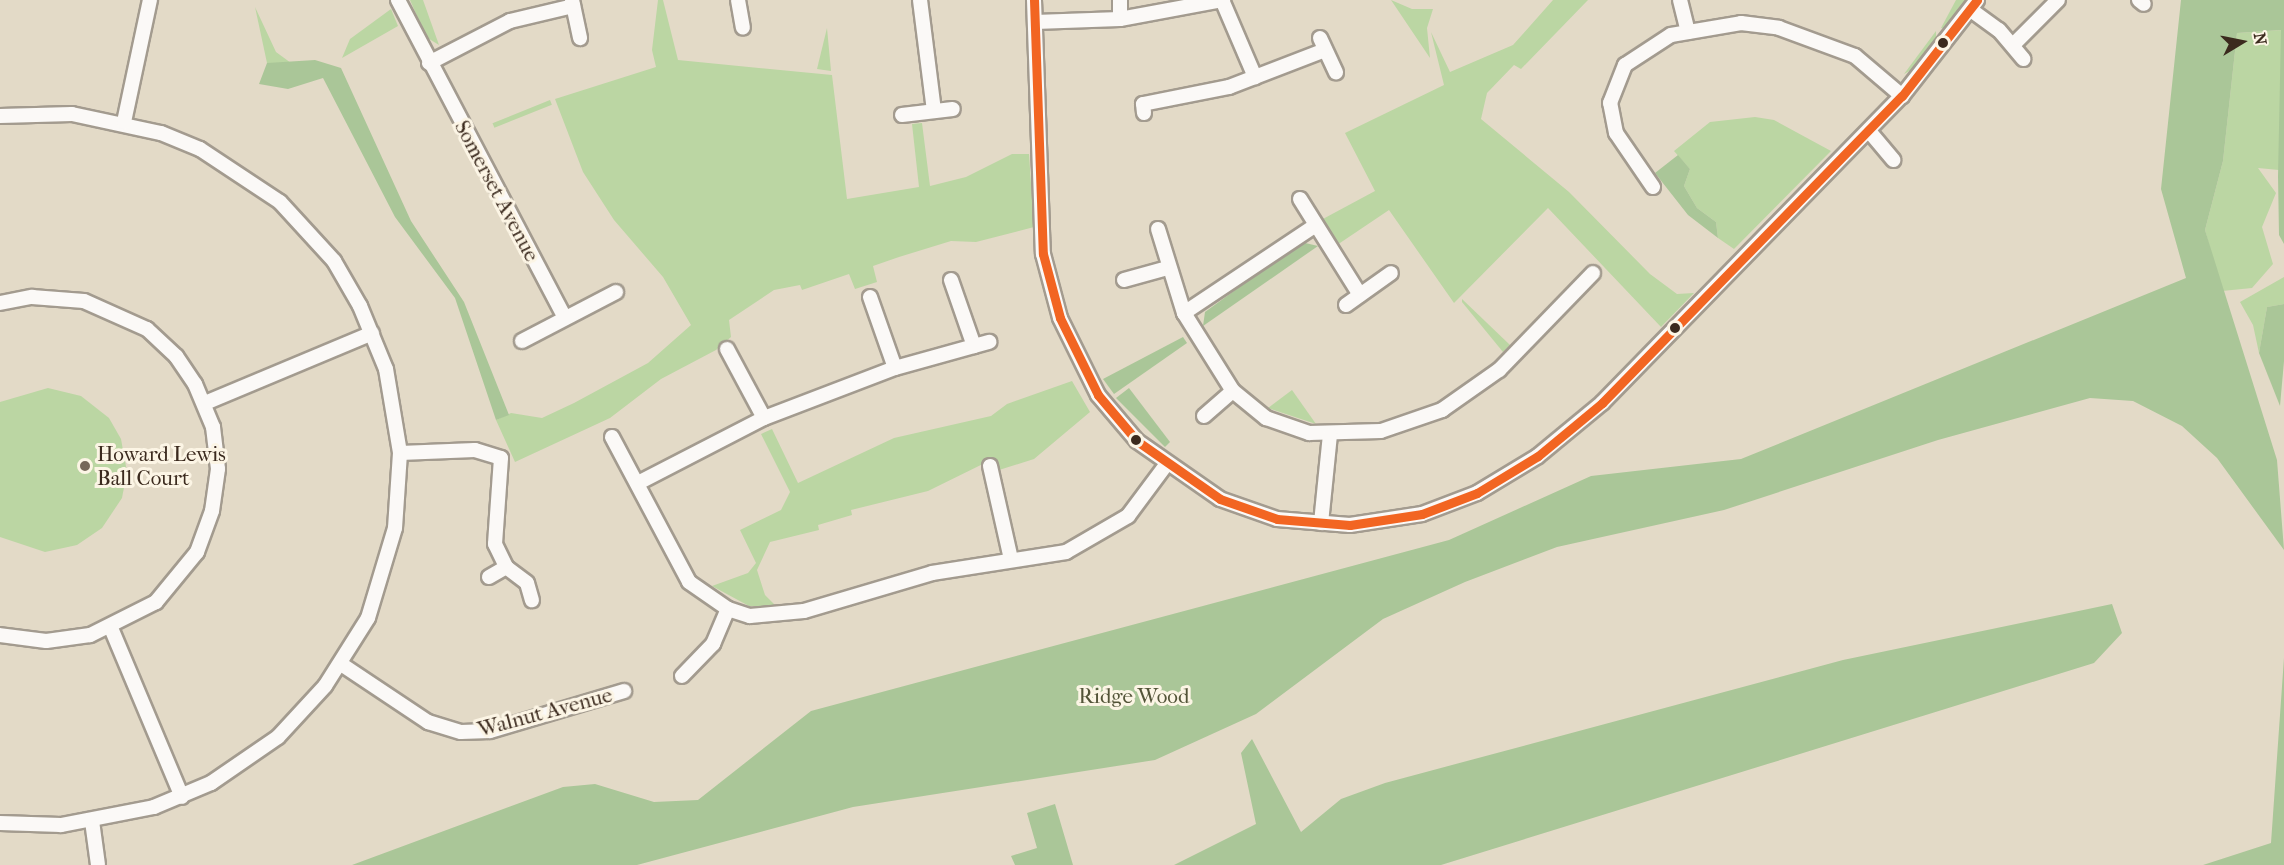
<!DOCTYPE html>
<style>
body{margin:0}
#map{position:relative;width:2284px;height:865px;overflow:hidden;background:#e3dac7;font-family:"IM FELL French Canon",serif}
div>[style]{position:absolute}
.green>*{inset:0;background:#bbd6a3;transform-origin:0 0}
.forest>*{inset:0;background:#aac698}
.roads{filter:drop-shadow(2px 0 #a39b8f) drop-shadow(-2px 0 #a39b8f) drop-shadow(0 2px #a39b8f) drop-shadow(0 -2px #a39b8f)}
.street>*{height:14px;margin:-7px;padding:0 7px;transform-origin:7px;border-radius:7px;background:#fbf9f7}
.bus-1>*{height:9px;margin:-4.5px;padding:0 4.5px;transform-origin:4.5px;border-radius:4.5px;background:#f26522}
.dots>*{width:16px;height:16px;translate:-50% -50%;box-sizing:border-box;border:3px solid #fcf5e5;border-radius:50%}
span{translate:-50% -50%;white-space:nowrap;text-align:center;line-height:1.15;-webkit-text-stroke:6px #fcf5e5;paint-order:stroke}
.street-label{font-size:21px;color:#3b2a1e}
.poi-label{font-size:21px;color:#3b2a1e}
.left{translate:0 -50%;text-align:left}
.park-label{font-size:21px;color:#535438}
.north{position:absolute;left:2212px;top:12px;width:60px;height:60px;-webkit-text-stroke:4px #fcf5e5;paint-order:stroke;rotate:80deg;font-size:16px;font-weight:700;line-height:24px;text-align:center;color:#3b2a1e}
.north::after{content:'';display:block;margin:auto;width:21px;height:27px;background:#3b2a1e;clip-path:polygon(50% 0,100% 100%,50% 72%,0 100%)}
</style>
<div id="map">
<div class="green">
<i style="clip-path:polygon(410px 0,423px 0,439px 45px,426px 37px)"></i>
<i style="clip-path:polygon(658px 0,663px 0,678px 60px,832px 75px,847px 199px,919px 187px,912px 124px,922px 123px,930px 186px,966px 177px,1012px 154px,1029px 154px,1034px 227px,976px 242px,951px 241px,899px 257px,873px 266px,877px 282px,855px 289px,849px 274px,802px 290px,800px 285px,774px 290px,729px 320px,731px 337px,716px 350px,661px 379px,610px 418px,515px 462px,496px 420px,511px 413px,542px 418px,574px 403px,648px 363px,691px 325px,663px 277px,614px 220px,583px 172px,555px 99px,656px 67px,652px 50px)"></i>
<i style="clip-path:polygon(1391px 0,1412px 9px,1433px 9px,1427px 28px,1430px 58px)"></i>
<i style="clip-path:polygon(1553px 0,1588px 0,1521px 69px,1514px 65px,1487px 93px,1481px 119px,1569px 192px,1650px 274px,1677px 294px,1694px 293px,1661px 327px,1548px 208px,1454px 303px,1389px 210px,1337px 245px,1321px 220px,1375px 191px,1345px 133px,1444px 85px,1431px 32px,1450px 72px,1513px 45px)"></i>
<i style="clip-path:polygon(1956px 0,1968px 0,1947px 29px,1941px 28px)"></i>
<i style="clip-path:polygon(255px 7px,276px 52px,291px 63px,267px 63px)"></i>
<i style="clip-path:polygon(391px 9px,398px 26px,342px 58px,350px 39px)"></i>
<i style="clip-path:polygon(827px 28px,831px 71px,817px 69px)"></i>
<i style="clip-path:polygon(2282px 30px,2279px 170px,2258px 168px,2276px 193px,2262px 227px,2273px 264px,2252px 288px,2222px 291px,2205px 230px,2223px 161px,2237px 33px)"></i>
<i style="clip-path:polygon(1936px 31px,1936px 43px,1917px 67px,1904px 74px)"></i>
<i style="left:550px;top:100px;width:5px;height:62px;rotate:68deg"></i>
<i style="clip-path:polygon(1755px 117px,1774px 120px,1831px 151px,1734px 249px,1718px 238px,1716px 222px,1697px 208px,1684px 186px,1690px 169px,1674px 151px,1710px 122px)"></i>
<i style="clip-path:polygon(2284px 277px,2284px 304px,2267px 307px,2259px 353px,2253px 325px,2240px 302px)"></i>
<i style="clip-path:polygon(1462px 299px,1510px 345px,1503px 352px,1462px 302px)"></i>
<i style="clip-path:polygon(1072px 381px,1090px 412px,1034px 459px,999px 470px,993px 459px,928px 491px,851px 510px,852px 515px,818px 525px,819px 530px,770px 542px,757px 570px,765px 595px,776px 606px,749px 606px,712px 586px,748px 573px,756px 563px,740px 530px,781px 510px,790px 492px,761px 434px,772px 429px,798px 483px,894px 438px,991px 416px,1007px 404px)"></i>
<i style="clip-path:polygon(48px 388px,81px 396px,109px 418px,121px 439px,127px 472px,122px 498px,102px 528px,77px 545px,45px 552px,0 537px,0 402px)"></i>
<i style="clip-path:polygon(1292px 390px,1316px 424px,1268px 408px)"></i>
</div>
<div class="forest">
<i style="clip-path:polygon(2181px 0,2284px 0,2284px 244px,2279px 235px,2278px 176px,2281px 30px,2237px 33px,2223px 161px,2205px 230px,2277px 460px,2284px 550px,2217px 458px,2182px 426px,2133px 401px,2090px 398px,1938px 440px,1724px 510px,1557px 547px,1465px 582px,1383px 619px,1256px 714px,1155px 760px,853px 807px,637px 865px,352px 865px,563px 787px,595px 784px,654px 802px,698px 800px,811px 711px,1449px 540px,1591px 476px,1741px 459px,2186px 278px,2161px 189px)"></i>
<i style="clip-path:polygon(315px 60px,341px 68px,411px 221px,464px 302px,509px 415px,496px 420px,455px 298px,395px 217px,323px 78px,288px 89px,259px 84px,267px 63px)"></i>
<i style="clip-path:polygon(1678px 155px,1690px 169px,1684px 186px,1697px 208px,1716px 222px,1718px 238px,1688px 215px,1655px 173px)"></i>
<i style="clip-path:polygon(1301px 242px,1318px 246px,1203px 326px,1205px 312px)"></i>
<i style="clip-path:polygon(2284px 304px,2284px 361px,2280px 406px,2259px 353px,2267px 307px)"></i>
<i style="clip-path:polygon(1183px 337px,1187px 343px,1114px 394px,1103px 379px)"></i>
<i style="clip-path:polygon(1129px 388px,1170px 442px,1165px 447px,1116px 398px)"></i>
<i style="clip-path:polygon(2112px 604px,2122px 633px,2094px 663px,1441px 865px,1174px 865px,1256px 824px,1241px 753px,1252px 739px,1301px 832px,1341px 799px,1385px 783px,1843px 660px)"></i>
<i style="clip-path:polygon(2284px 658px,2284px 865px,2203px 865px,2271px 843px)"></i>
<i style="clip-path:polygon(1055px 804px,1073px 865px,1015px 865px,1011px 856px,1037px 848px,1027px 813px)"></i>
</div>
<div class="roads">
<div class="street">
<i style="left:398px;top:0;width:359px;rotate:62.3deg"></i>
<i style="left:572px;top:0;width:39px;rotate:78deg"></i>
<i style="left:738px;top:0;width:28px;rotate:80deg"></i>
<i style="left:920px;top:0;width:112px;rotate:82.8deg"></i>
<i style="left:1034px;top:0;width:254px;rotate:88deg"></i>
<i style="left:1043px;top:254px;width:66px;rotate:75.1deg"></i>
<i style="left:1060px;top:318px;width:86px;rotate:63.7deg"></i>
<i style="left:1098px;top:395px;width:60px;rotate:49.7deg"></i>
<i style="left:1137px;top:441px;width:101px;rotate:34.9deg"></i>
<i style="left:1220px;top:499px;width:60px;rotate:19.3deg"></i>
<i style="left:1277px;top:519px;width:73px;rotate:4.7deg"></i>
<i style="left:1350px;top:525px;width:73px;rotate:-8.7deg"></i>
<i style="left:1422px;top:514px;width:59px;rotate:-20.9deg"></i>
<i style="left:1477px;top:493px;width:71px;rotate:-31.2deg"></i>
<i style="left:1538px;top:456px;width:83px;rotate:-39.6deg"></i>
<i style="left:1602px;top:403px;width:429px;rotate:-45.7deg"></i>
<i style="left:1902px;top:96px;width:122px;rotate:-52deg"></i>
<i style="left:1222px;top:0;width:84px;rotate:66.8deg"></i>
<i style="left:1680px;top:0;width:33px;rotate:76deg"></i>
<i style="left:2139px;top:0;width:6px;rotate:39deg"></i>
<i style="left:1971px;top:10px;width:34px;rotate:36deg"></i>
<i style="left:1999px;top:30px;width:38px;rotate:50deg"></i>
<i style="left:1120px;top:19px;width:19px;rotate:-90deg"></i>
<i style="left:1035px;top:22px;width:85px;rotate:-2deg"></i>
<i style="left:1120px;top:19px;width:105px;rotate:-10.5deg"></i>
<i style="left:1320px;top:38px;width:38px;rotate:65deg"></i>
<i style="left:2014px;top:44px;width:62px;rotate:-45deg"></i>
<i style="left:429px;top:63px;width:91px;rotate:-27.4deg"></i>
<i style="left:510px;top:21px;width:65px;rotate:-13.4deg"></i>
<i style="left:1144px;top:113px;width:9px;rotate:-96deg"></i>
<i style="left:1143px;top:104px;width:88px;rotate:-11.2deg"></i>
<i style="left:1229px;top:87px;width:103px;rotate:-21.1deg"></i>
<i style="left:902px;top:115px;width:51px;rotate:-6.7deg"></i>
<i style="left:0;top:116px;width:72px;rotate:-1.6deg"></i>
<i style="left:72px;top:114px;width:91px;rotate:12.1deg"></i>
<i style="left:161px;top:133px;width:42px;rotate:22.3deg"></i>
<i style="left:200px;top:149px;width:96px;rotate:33.5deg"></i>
<i style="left:280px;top:202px;width:80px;rotate:47.5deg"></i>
<i style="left:334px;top:261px;width:52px;rotate:60deg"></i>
<i style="left:360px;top:306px;width:68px;rotate:67.6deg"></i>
<i style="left:386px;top:369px;width:85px;rotate:80.5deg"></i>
<i style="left:400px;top:453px;width:75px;rotate:93.8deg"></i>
<i style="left:395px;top:528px;width:94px;rotate:106.7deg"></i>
<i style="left:368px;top:618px;width:80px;rotate:122.3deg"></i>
<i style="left:325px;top:686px;width:69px;rotate:132.7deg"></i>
<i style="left:278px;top:737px;width:81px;rotate:145.5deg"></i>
<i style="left:211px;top:783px;width:62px;rotate:157.2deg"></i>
<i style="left:154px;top:807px;width:95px;rotate:169deg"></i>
<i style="left:61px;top:825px;width:61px;rotate:-178.1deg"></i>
<i style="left:124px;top:122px;width:125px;rotate:-78deg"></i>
<i style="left:1869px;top:131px;width:38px;rotate:50deg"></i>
<i style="left:1653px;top:187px;width:65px;rotate:-124.4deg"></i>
<i style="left:1616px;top:133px;width:31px;rotate:-101deg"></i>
<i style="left:1610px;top:103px;width:41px;rotate:-68.5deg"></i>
<i style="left:1625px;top:65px;width:55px;rotate:-33.1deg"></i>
<i style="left:1671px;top:35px;width:71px;rotate:-9.7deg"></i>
<i style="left:1741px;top:23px;width:38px;rotate:7deg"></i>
<i style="left:1779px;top:28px;width:81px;rotate:20.2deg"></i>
<i style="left:1855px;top:56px;width:62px;rotate:40.4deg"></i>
<i style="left:1300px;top:199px;width:113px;rotate:58deg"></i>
<i style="left:1158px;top:229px;width:88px;rotate:72.8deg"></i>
<i style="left:1184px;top:313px;width:92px;rotate:57.9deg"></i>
<i style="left:1233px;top:391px;width:43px;rotate:39.3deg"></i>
<i style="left:1266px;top:418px;width:46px;rotate:19.2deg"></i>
<i style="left:1309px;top:433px;width:72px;rotate:-1.6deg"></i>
<i style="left:1381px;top:431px;width:65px;rotate:-19deg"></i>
<i style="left:1442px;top:410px;width:70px;rotate:-35.1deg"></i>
<i style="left:1499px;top:370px;width:135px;rotate:-45.9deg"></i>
<i style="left:951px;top:280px;width:70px;rotate:70.8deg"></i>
<i style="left:1124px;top:280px;width:46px;rotate:-15.3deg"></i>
<i style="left:870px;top:297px;width:75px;rotate:70.6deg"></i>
<i style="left:0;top:303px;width:33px;rotate:-11deg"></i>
<i style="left:32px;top:297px;width:52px;rotate:4.4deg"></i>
<i style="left:84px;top:301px;width:69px;rotate:24deg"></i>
<i style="left:147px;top:329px;width:40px;rotate:43deg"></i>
<i style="left:176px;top:356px;width:34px;rotate:56deg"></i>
<i style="left:195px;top:384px;width:47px;rotate:67.3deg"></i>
<i style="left:213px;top:427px;width:42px;rotate:83.2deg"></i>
<i style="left:218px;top:469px;width:42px;rotate:98.1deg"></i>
<i style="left:212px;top:511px;width:44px;rotate:110.1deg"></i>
<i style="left:197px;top:552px;width:65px;rotate:129.4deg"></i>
<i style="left:156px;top:602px;width:74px;rotate:153.4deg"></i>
<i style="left:90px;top:635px;width:44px;rotate:172.2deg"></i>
<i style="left:46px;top:641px;width:46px;rotate:-172.6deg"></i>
<i style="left:1346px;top:305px;width:55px;rotate:-35.4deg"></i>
<i style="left:1184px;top:313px;width:155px;rotate:-33.7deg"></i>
<i style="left:522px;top:341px;width:106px;rotate:-27.5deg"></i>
<i style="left:727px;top:349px;width:78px;rotate:61.8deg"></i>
<i style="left:205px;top:403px;width:181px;rotate:-22.7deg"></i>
<i style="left:1204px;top:416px;width:38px;rotate:-41deg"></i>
<i style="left:612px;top:437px;width:164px;rotate:62deg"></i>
<i style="left:689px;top:582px;width:47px;rotate:34.7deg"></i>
<i style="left:728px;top:609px;width:23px;rotate:18deg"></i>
<i style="left:750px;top:616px;width:54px;rotate:-5.3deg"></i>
<i style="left:804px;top:611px;width:134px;rotate:-16.5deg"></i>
<i style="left:932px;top:573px;width:136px;rotate:-8.9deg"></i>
<i style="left:1066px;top:552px;width:72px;rotate:-30.1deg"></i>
<i style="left:1128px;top:516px;width:64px;rotate:-53.3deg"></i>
<i style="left:400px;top:453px;width:75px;rotate:-2.3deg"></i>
<i style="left:475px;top:450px;width:27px;rotate:17deg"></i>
<i style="left:501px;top:458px;width:86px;rotate:94deg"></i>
<i style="left:495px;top:544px;width:25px;rotate:64deg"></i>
<i style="left:506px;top:567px;width:26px;rotate:37deg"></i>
<i style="left:527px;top:583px;width:18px;rotate:74deg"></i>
<i style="left:990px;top:466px;width:95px;rotate:77.3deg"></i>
<i style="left:638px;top:483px;width:142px;rotate:-27.3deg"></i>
<i style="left:764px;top:418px;width:140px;rotate:-20.9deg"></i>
<i style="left:895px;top:368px;width:98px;rotate:-15.5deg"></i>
<i style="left:1321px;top:523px;width:88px;rotate:-84.2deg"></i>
<i style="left:489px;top:577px;width:20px;rotate:-30deg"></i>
<i style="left:111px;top:628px;width:183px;rotate:67.2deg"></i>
<i style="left:341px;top:664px;width:105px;rotate:33.7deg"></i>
<i style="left:428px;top:722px;width:34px;rotate:17deg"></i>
<i style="left:461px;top:732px;width:29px;rotate:-2deg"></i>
<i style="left:490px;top:731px;width:140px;rotate:-16.6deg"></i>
<i style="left:682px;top:676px;width:45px;rotate:-45.9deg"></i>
<i style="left:713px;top:644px;width:38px;rotate:-67deg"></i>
<i style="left:92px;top:821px;width:44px;rotate:82.2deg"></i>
</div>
</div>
<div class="bus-1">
<i style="left:1034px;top:0;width:254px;rotate:88deg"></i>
<i style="left:1043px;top:254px;width:66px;rotate:75.1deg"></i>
<i style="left:1060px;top:318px;width:86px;rotate:63.7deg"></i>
<i style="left:1098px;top:395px;width:60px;rotate:49.7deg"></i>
<i style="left:1137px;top:441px;width:101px;rotate:34.9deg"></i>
<i style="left:1220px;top:499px;width:60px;rotate:19.3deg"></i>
<i style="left:1277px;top:519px;width:73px;rotate:4.7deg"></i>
<i style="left:1350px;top:525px;width:73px;rotate:-8.7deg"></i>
<i style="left:1422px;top:514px;width:59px;rotate:-20.9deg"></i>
<i style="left:1477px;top:493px;width:71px;rotate:-31.2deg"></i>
<i style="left:1538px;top:456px;width:83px;rotate:-39.6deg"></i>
<i style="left:1602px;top:403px;width:429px;rotate:-45.7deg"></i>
<i style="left:1902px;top:96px;width:122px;rotate:-52deg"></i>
</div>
<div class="dots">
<i style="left:1943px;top:43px;background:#3b2a1e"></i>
<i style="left:1675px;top:328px;background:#3b2a1e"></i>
<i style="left:1136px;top:440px;background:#3b2a1e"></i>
<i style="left:85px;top:466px;background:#766859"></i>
</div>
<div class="street-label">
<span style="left:497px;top:191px;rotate:62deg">Somerset Avenue</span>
<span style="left:545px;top:712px;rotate:-15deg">Walnut Avenue</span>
</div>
<div class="poi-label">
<span class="left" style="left:97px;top:466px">Howard Lewis<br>Ball Court</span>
</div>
<div class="park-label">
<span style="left:1134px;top:696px">Ridge Wood</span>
</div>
<div class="north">N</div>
</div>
